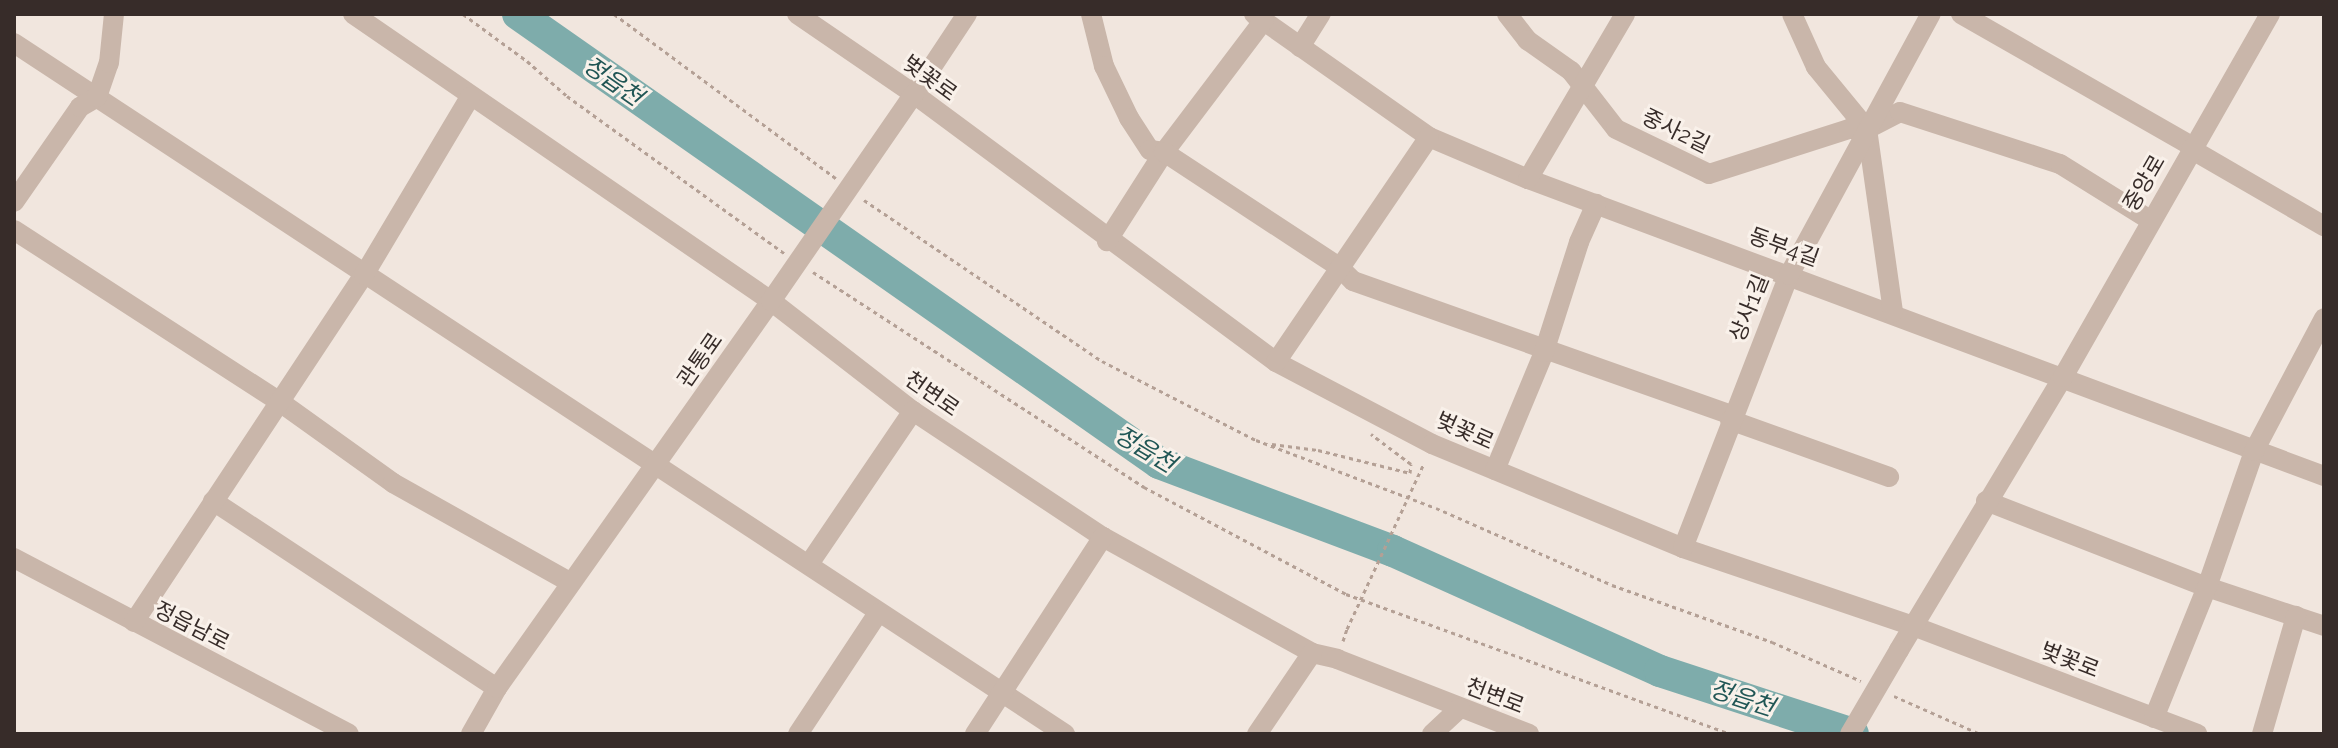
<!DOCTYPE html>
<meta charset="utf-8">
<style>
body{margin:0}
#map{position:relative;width:2338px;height:748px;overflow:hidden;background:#f1e6de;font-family:Raleway,"Noto Sans KR",sans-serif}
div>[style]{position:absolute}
.river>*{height:32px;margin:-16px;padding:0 16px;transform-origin:16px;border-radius:16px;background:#7eacab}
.path>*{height:3px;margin-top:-1.5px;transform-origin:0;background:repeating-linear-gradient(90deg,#b4a095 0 4px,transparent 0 8px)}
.minor>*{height:20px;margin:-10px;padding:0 10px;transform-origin:10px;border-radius:10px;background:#c9b6aa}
.path-bridge>*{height:3px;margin-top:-1.5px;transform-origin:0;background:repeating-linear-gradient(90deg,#b4a095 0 4px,transparent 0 8px)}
.minor-bridge>*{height:20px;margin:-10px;padding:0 10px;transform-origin:10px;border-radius:10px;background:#c9b6aa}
span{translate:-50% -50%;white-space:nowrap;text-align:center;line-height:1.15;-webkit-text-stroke:6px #f9f1ea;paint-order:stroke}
.street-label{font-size:22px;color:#372c29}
.water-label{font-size:24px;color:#215655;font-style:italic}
.frame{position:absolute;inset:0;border:16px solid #372c29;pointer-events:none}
</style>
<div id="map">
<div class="river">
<i style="left:518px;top:14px;width:783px;rotate:35.01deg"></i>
<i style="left:1159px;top:463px;width:250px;rotate:20.6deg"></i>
<i style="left:1393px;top:551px;width:293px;rotate:24.2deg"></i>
<i style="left:1660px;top:671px;width:203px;rotate:18.1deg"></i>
</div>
<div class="path">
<i style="left:463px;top:14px;width:79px;rotate:36.3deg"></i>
<i style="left:527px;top:61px;width:53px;rotate:41.2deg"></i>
<i style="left:567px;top:96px;width:268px;rotate:35.9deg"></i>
<i style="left:614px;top:14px;width:276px;rotate:36.5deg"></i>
<i style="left:864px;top:200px;width:287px;rotate:34.1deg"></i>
<i style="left:1102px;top:361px;width:173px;rotate:27.2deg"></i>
<i style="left:1256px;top:440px;width:192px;rotate:20.7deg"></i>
<i style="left:1436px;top:508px;width:192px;rotate:23.6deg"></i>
<i style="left:1612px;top:585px;width:170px;rotate:19.6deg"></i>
<i style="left:1772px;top:642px;width:97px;rotate:23.7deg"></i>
<i style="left:813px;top:272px;width:395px;rotate:33deg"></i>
<i style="left:1144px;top:487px;width:229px;rotate:27.9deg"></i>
<i style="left:1346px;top:594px;width:409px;rotate:20deg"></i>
<i style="left:1272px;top:444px;width:46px;rotate:7.4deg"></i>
<i style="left:1318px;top:450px;width:95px;rotate:14deg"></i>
<i style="left:1410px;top:473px;width:9px;rotate:-84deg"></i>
<i style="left:1411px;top:464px;width:50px;rotate:-143.1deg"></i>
<i style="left:1343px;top:641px;width:13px;rotate:-72deg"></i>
<i style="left:1894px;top:696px;width:94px;rotate:23.8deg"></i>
</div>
<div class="minor">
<i style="left:353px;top:14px;width:507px;rotate:34.47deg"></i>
<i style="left:771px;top:301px;width:180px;rotate:37.8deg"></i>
<i style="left:913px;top:411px;width:228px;rotate:33.6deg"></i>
<i style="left:1103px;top:537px;width:239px;rotate:29deg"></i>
<i style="left:1312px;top:653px;width:26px;rotate:13deg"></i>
<i style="left:1337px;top:659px;width:206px;rotate:21.3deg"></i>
<i style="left:797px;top:14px;width:142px;rotate:34.4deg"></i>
<i style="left:914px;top:94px;width:450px;rotate:36.5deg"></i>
<i style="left:1276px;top:362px;width:176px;rotate:27.7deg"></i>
<i style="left:1432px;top:444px;width:272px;rotate:22.5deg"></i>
<i style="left:1683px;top:548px;width:243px;rotate:18.7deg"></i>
<i style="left:1913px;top:626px;width:304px;rotate:20.8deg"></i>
<i style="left:1091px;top:14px;width:54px;rotate:76deg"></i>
<i style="left:1104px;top:66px;width:58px;rotate:64.3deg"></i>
<i style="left:1129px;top:118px;width:38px;rotate:57deg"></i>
<i style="left:1150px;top:150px;width:14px;rotate:8deg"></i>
<i style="left:1164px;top:152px;width:106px;rotate:122.6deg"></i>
<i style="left:1254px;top:14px;width:214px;rotate:35.1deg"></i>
<i style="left:1429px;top:137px;width:108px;rotate:23deg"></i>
<i style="left:1528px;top:179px;width:850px;rotate:20.46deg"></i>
<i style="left:1507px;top:14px;width:33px;rotate:52deg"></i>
<i style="left:1527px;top:40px;width:54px;rotate:35.2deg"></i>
<i style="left:1571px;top:71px;width:73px;rotate:52.2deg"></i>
<i style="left:1616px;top:129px;width:103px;rotate:25.8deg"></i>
<i style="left:1709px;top:174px;width:147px;rotate:-17.8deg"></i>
<i style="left:1849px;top:129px;width:18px"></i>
<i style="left:1867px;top:129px;width:37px;rotate:-27deg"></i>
<i style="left:1900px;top:112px;width:168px;rotate:18deg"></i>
<i style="left:2060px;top:164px;width:106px;rotate:31.9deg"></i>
<i style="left:1792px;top:14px;width:58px;rotate:65.6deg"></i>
<i style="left:1816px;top:67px;width:80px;rotate:50.6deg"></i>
<i style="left:1961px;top:14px;width:267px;rotate:29.8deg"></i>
<i style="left:1264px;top:20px;width:166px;rotate:127.1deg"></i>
<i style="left:1164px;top:152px;width:209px;rotate:33.3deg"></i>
<i style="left:1339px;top:267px;width:20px;rotate:45deg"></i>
<i style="left:1353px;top:281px;width:402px;rotate:19.5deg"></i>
<i style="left:14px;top:43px;width:1258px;rotate:33.32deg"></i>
<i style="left:1300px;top:47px;width:39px;rotate:-58deg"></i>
<i style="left:914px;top:94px;width:96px;rotate:-56.5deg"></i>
<i style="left:1867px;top:129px;width:185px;rotate:81.9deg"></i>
<i style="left:2191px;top:149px;width:154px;rotate:30.1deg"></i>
<i style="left:1528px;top:179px;width:191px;rotate:-59.5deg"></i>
<i style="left:14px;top:202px;width:116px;rotate:-55.2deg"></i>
<i style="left:80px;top:107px;width:20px;rotate:-30deg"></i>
<i style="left:97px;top:97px;width:36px;rotate:-71deg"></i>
<i style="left:109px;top:63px;width:49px;rotate:-84.2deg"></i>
<i style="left:14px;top:230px;width:317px;rotate:32.9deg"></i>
<i style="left:280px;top:402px;width:139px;rotate:35.6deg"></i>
<i style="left:393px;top:483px;width:204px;rotate:29.3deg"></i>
<i style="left:1276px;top:362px;width:272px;rotate:-55.8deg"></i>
<i style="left:1730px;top:420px;width:169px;rotate:19.7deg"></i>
<i style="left:1495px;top:470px;width:128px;rotate:-67.4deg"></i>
<i style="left:1544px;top:352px;width:115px;rotate:-72.3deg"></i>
<i style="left:1579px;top:242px;width:42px;rotate:-65.9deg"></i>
<i style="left:213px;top:501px;width:340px;rotate:33.4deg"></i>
<i style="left:1986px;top:501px;width:237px;rotate:21.3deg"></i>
<i style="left:2207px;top:587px;width:123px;rotate:18.4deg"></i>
<i style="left:1683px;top:548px;width:293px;rotate:-68.8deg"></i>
<i style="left:1789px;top:275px;width:297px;rotate:-61.5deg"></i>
<i style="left:14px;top:558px;width:378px;rotate:27.7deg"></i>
<i style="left:809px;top:564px;width:185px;rotate:-55.8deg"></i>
<i style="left:134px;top:622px;width:416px;rotate:-56.5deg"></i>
<i style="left:364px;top:275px;width:207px;rotate:-59.2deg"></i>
<i style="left:1899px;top:650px;width:318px;rotate:-59deg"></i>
<i style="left:2063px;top:377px;width:418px;rotate:-60.3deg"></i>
<i style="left:2154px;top:718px;width:141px;rotate:-68deg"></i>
<i style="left:2207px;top:587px;width:144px;rotate:-70.9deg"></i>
<i style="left:2254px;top:451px;width:150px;rotate:-62.2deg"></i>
<i style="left:471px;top:734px;width:53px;rotate:-60.5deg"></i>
<i style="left:497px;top:688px;width:474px;rotate:-54.7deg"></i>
<i style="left:798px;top:734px;width:145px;rotate:-56.5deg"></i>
<i style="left:975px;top:734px;width:235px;rotate:-57deg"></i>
<i style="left:1257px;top:734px;width:98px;rotate:-55.8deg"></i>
<i style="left:1432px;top:734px;width:38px;rotate:-43deg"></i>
<i style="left:2262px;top:734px;width:123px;rotate:-73.9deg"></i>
</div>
<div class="path-bridge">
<i style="left:1347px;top:629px;width:183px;rotate:-65.1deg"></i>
</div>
<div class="minor-bridge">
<i style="left:771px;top:301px;width:252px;rotate:-55.4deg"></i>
<i style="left:1850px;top:734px;width:97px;rotate:-59.7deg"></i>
</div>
<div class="street-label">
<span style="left:930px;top:78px;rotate:36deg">벚꽃로</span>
<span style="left:1676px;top:131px;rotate:26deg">중사2길</span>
<span style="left:2144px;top:183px;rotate:-60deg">중앙로</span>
<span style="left:1784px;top:247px;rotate:20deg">동부4길</span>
<span style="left:1749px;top:308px;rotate:-68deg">상사1길</span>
<span style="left:700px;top:360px;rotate:-55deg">관통로</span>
<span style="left:932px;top:394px;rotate:35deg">천변로</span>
<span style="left:1465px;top:431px;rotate:24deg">벚꽃로</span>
<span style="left:192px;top:626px;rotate:27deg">정읍남로</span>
<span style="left:2070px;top:660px;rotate:21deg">벚꽃로</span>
<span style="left:1495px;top:696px;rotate:21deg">천변로</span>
</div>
<div class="water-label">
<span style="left:613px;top:81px;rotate:35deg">정읍천</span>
<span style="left:1145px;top:449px;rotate:31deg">정읍천</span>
<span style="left:1742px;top:698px;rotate:18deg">정읍천</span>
</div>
<div class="frame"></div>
</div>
